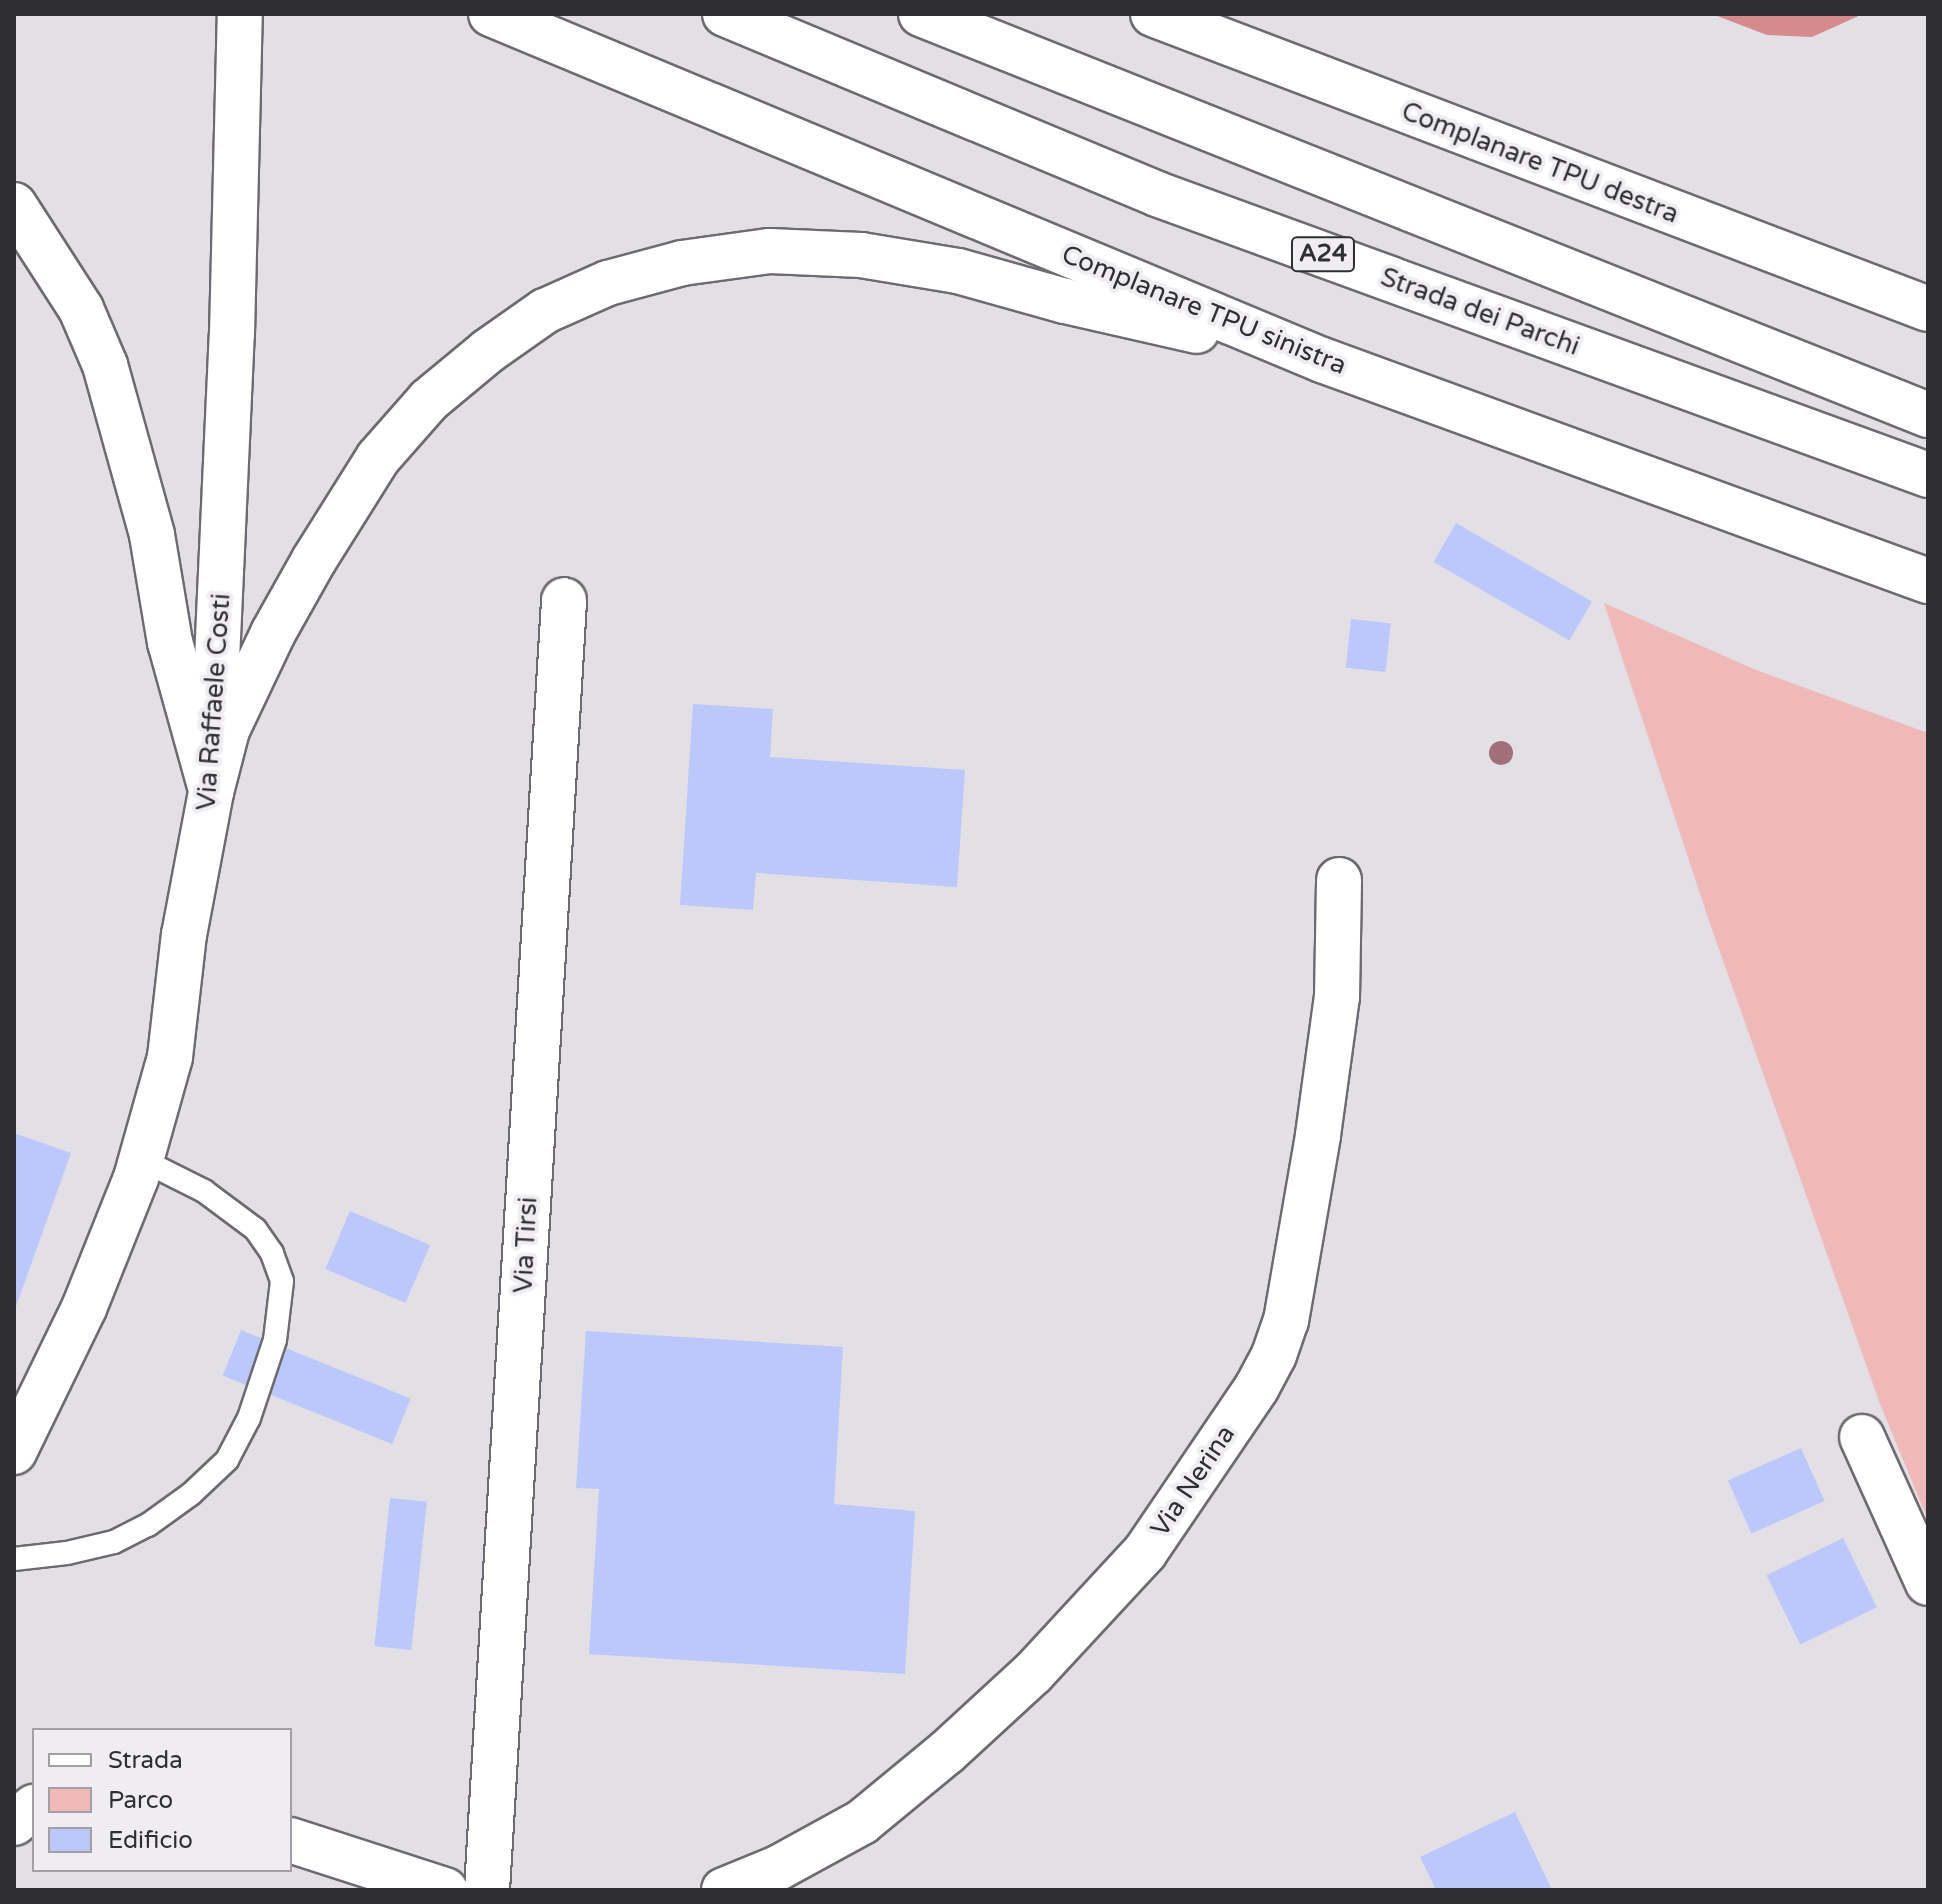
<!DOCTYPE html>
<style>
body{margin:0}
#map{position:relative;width:1942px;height:1904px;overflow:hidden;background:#e2dfe5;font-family:"Varela Round",sans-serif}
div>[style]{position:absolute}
.green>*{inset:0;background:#efb9b9}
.forest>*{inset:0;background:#d58a8c}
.building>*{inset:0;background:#bcc8fb;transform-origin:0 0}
.roads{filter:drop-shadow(2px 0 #6d6a70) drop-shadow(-2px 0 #6d6a70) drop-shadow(0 2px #6d6a70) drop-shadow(0 -2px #6d6a70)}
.service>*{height:22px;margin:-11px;padding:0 11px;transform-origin:11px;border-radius:11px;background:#fff}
.minor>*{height:44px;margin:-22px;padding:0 22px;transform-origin:22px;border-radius:22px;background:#fff}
.tertiary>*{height:44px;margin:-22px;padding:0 22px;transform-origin:22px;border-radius:22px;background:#fff}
.motorway>*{height:44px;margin:-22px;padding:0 22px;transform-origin:22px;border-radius:22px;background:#fff}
.trees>*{width:24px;height:24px;margin:-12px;border-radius:50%;background:#a16e79}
span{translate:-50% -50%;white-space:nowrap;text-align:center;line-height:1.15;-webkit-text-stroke:8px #efecf2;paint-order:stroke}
.shield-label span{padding:2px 6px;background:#efecf2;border:2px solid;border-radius:6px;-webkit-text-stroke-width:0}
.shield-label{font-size:24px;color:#2f2e31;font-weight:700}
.street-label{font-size:26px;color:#2f2e31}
.frame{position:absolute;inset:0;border:16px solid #2f2e31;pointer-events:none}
.legend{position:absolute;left:32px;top:1728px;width:260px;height:144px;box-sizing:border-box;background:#efecf2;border:2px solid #a2a0a5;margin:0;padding:10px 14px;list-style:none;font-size:24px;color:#2f2e31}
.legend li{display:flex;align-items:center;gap:16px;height:40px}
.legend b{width:40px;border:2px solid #a2a0a5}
</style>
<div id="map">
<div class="green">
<i style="clip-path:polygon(1604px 603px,1756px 670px,1928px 733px,1928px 1520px,1880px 1404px,1708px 918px)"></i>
</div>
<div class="forest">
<i style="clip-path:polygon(1712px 14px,1863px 14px,1812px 37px,1767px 35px)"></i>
</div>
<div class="building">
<i style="left:1456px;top:523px;width:157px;height:45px;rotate:30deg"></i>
<i style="left:1351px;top:619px;width:40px;height:49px;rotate:6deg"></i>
<i style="clip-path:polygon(693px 704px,773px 709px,770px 757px,965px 770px,957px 887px,756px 873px,753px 910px,680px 905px)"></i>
<i style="clip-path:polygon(14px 1133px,71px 1153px,14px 1312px)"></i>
<i style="left:350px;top:1211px;width:87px;height:63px;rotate:23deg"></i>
<i style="left:241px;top:1330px;width:183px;height:49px;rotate:22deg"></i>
<i style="clip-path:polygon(586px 1331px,843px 1347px,834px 1504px,915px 1511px,905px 1674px,589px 1654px,599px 1489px,576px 1488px)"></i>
<i style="left:1801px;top:1448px;width:58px;height:80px;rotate:66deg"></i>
<i style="left:390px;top:1498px;width:37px;height:149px;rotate:6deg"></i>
<i style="left:1843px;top:1538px;width:77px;height:85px;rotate:64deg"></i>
<i style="clip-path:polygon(1515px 1812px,1552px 1890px,1436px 1890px,1420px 1857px)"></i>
</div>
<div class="roads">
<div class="service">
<i style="left:14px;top:1559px;width:53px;rotate:-6.5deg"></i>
<i style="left:67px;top:1553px;width:48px;rotate:-13.2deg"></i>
<i style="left:114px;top:1542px;width:38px;rotate:-27deg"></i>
<i style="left:148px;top:1525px;width:53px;rotate:-35.8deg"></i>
<i style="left:191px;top:1494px;width:50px;rotate:-43.4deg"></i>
<i style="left:227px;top:1460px;width:47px;rotate:-62.4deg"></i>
<i style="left:249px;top:1418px;width:82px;rotate:-71.6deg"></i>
<i style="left:275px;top:1340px;width:59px;rotate:-83.2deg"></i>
<i style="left:282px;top:1281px;width:30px;rotate:-110deg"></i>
<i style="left:272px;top:1253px;width:29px;rotate:-125deg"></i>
<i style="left:255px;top:1229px;width:64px;rotate:-143.3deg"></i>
<i style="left:204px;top:1191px;width:69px;rotate:-153.4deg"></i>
</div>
<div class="minor">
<i style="left:1862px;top:1437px;width:160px;rotate:65.7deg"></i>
<i style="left:14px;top:1823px;width:26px;rotate:-39deg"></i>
<i style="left:290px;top:1840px;width:163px;rotate:17.9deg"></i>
<i style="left:487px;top:1890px;width:1292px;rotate:-86.58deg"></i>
<i style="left:724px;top:1890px;width:58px;rotate:-22.2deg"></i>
<i style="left:778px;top:1868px;width:96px;rotate:-28.7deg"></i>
<i style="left:862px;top:1822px;width:110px;rotate:-39.5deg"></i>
<i style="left:947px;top:1752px;width:117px;rotate:-42.6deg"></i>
<i style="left:1033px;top:1673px;width:165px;rotate:-47.2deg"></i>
<i style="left:1145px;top:1552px;width:199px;rotate:-55.8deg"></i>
<i style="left:1257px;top:1387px;width:36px;rotate:-62deg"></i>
<i style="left:1274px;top:1355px;width:36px;rotate:-71deg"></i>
<i style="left:1286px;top:1321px;width:189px;rotate:-80.2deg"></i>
<i style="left:1318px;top:1135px;width:139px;rotate:-82.2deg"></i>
<i style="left:1337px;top:997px;width:117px;rotate:-89deg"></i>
</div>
<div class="tertiary">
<i style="left:14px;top:1452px;width:160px;rotate:-64.1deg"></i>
<i style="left:84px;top:1308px;width:140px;rotate:-68.2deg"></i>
<i style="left:136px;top:1178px;width:126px;rotate:-74.3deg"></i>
<i style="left:170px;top:1057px;width:123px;rotate:-83.5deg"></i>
<i style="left:184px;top:935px;width:146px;rotate:-79.3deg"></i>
<i style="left:211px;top:792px;width:458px;rotate:-87.4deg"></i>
<i style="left:232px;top:334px;width:320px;rotate:-88.6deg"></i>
</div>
<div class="motorway">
<i style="left:491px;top:14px;width:900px;rotate:22.61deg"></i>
<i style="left:1322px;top:360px;width:645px;rotate:20.04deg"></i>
<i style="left:725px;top:14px;width:468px;rotate:22.6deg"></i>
<i style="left:1157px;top:194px;width:821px;rotate:20.02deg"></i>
<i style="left:921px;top:14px;width:1084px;rotate:21.71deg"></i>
<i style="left:1153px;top:14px;width:829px;rotate:20.84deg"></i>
<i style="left:14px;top:205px;width:124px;rotate:57.2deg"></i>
<i style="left:81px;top:309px;width:61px;rotate:66.8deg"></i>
<i style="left:105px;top:365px;width:176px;rotate:74.5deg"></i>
<i style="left:152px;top:535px;width:109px;rotate:80.5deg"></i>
<i style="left:170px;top:642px;width:154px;rotate:74.5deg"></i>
<i style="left:211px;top:792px;width:64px;rotate:-75.5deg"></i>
<i style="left:227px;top:730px;width:107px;rotate:-64.6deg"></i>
<i style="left:273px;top:633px;width:84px;rotate:-60.7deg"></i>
<i style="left:314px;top:560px;width:120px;rotate:-57.9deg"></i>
<i style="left:378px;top:458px;width:77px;rotate:-48.7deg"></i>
<i style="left:429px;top:400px;width:77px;rotate:-39.7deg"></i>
<i style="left:488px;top:351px;width:70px;rotate:-35.1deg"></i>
<i style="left:545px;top:311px;width:69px;rotate:-24deg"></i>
<i style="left:608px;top:283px;width:77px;rotate:-15.1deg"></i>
<i style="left:682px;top:263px;width:89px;rotate:-7.8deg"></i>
<i style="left:770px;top:251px;width:91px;rotate:2.5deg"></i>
<i style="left:861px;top:255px;width:98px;rotate:9.4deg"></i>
<i style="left:958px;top:271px;width:111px;rotate:15.7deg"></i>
<i style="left:1065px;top:301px;width:135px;rotate:12.8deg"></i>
</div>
</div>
<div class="trees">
<i style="left:1501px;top:753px"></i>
</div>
<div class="shield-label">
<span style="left:1323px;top:254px">A24</span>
</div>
<div class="street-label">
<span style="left:1540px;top:163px;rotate:21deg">Complanare TPU destra</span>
<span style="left:1204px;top:310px;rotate:22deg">Complanare TPU sinistra</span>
<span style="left:1480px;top:312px;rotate:20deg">Strada dei Parchi</span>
<span style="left:214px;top:702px;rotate:-86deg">Via Raffaele Costi</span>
<span style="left:526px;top:1245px;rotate:-87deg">Via Tirsi</span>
<span style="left:1193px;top:1481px;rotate:-56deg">Via Nerina</span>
</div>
<div class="frame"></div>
<ul class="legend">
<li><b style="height:10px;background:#fff"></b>Strada</li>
<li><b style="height:22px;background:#efb9b9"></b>Parco</li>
<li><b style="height:22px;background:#bcc8fb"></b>Edificio</li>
</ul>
</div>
